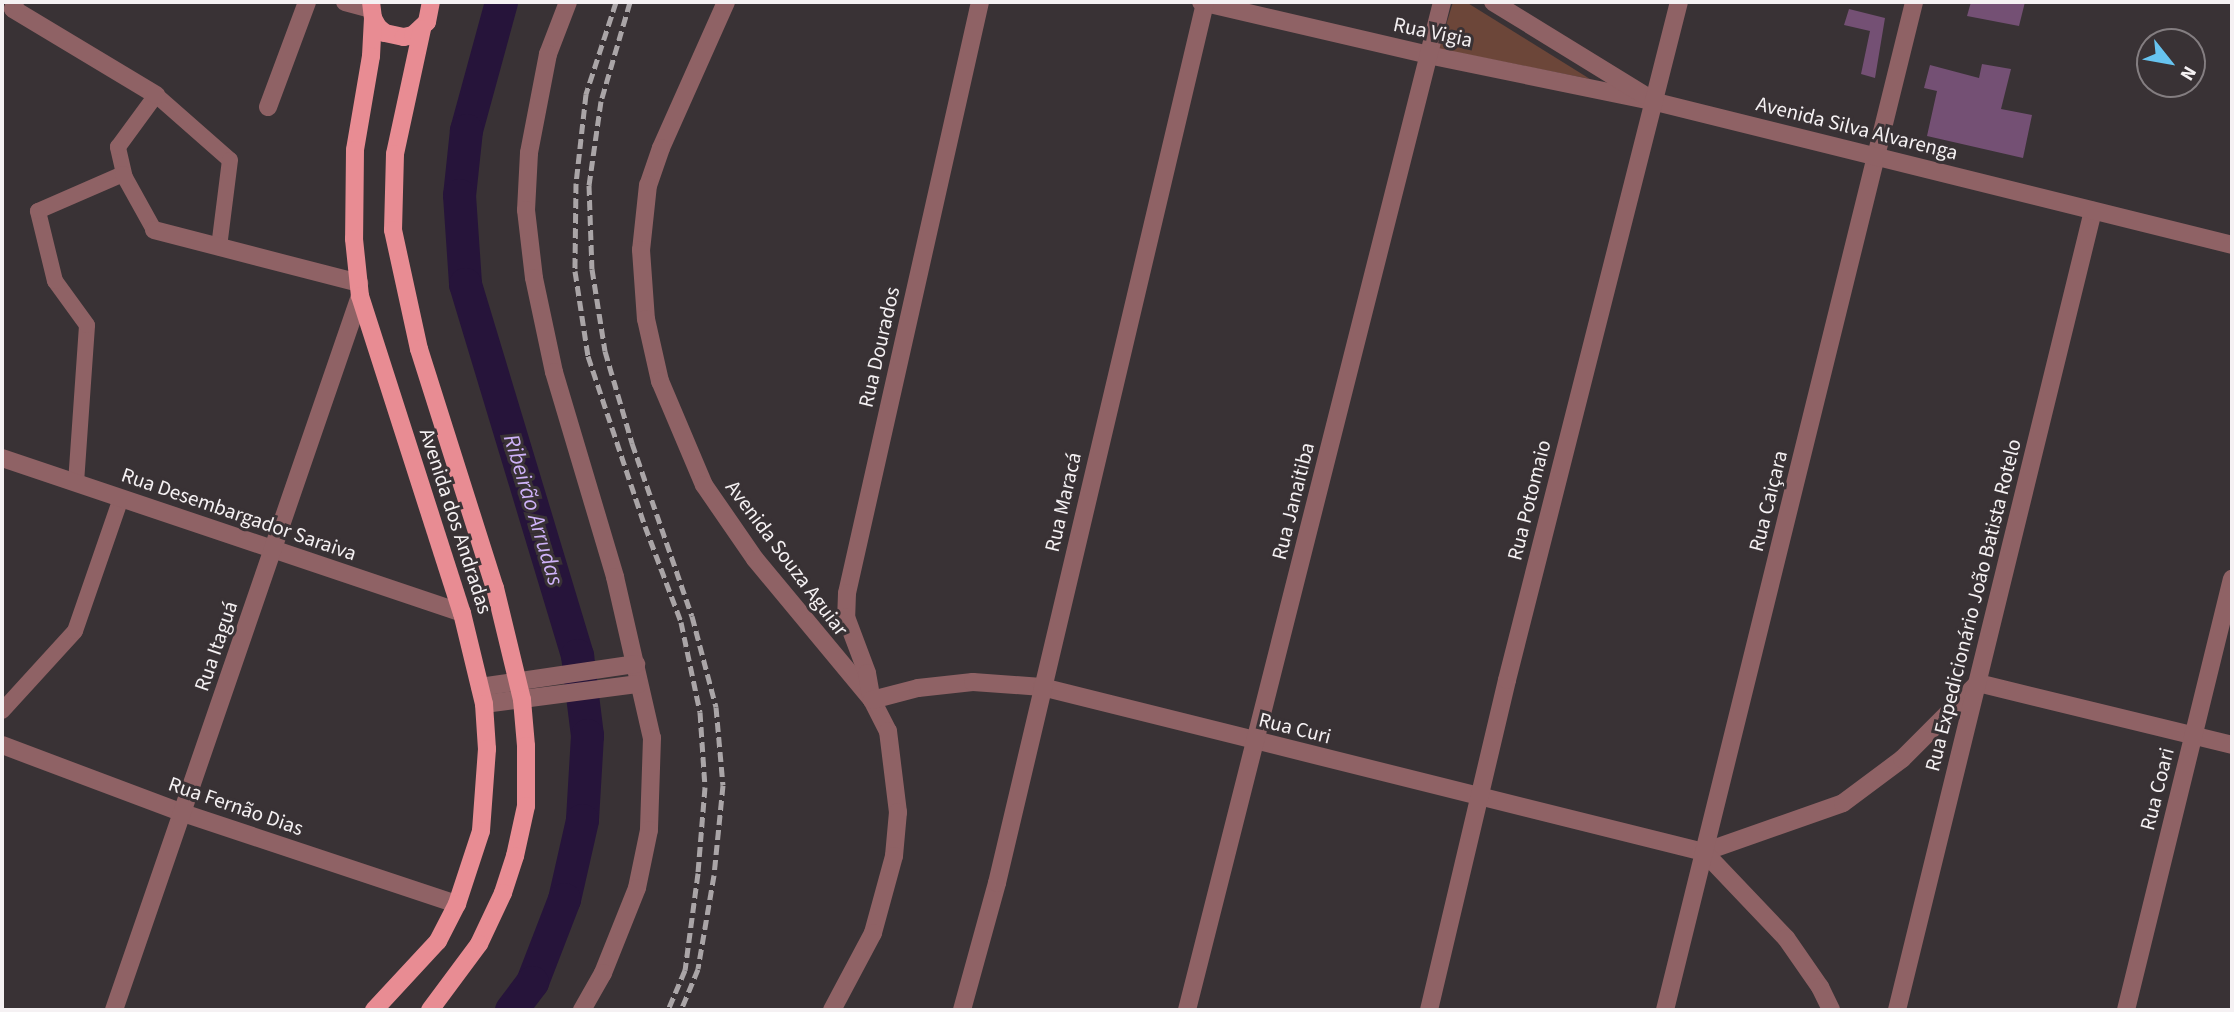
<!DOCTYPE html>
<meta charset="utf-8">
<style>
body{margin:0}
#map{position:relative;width:2234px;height:1012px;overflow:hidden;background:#393235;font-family:"Source Sans 3",sans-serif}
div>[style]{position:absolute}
.green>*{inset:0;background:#6c4639}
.river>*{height:33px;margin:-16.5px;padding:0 16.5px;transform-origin:16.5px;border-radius:16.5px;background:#26143a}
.building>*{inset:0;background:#745074}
.pedestrian>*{height:16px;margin:-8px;padding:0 8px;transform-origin:8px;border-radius:8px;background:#8f6265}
.minor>*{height:18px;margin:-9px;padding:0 9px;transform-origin:9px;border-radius:9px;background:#8f6265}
.tertiary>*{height:18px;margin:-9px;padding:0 9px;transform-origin:9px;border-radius:9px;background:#8f6265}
.primary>*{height:18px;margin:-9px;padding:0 9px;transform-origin:9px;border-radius:9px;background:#e88c93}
.rail>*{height:5px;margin-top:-2.5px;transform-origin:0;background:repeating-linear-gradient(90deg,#aaa5a7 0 10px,transparent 0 15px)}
span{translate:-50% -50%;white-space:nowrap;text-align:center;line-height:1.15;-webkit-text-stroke:6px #393235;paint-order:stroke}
.street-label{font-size:21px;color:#f5f1f3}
.water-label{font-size:23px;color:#ceb2f8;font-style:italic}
.frame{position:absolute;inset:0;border:4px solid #f5f1f3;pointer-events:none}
.north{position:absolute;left:2136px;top:28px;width:70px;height:70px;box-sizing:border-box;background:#393235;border:2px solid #847e81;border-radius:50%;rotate:121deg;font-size:19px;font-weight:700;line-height:28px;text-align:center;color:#f5f1f3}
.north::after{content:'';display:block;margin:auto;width:24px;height:32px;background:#67c4f0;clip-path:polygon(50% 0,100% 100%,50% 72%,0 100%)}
</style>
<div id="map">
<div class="green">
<i style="clip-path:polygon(1453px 2px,1466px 2px,1590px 79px,1439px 49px)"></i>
</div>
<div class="river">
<i style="left:501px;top:2px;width:133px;rotate:105.3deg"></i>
<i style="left:466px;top:130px;width:65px;rotate:96.1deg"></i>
<i style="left:459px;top:195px;width:89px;rotate:86.1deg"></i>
<i style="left:465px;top:284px;width:388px;rotate:73.2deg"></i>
<i style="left:577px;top:655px;width:81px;rotate:82.9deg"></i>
<i style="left:587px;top:735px;width:85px;rotate:93.4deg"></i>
<i style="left:582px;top:820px;width:81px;rotate:102.8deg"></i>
<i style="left:564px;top:899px;width:89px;rotate:111.1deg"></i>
<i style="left:532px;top:982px;width:35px;rotate:127deg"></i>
</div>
<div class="building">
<i style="clip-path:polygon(1971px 2px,2025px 2px,2019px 26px,1967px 16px)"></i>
<i style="clip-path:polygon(1849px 9px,1885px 18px,1875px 78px,1861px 74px,1870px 31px,1844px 25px)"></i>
<i style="clip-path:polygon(1982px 64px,2011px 69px,2001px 109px,2032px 115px,2023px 158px,1927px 136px,1937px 91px,1924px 88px,1930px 65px,1979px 78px)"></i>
</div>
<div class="pedestrian">
<i style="left:125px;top:178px;width:32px;rotate:-103deg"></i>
<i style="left:118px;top:147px;width:64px;rotate:-53.8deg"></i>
<i style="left:156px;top:95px;width:98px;rotate:41.3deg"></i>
<i style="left:230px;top:160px;width:88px;rotate:97.2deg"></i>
<i style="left:76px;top:483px;width:158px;rotate:-86deg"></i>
<i style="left:87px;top:325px;width:54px;rotate:-126deg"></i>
<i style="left:55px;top:281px;width:72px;rotate:-103.7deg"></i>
<i style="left:38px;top:211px;width:93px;rotate:-23.5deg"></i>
<i style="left:123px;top:174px;width:64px;rotate:61deg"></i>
<i style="left:2px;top:711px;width:108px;rotate:-47.6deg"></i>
<i style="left:75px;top:631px;width:141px;rotate:-70.9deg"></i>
</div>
<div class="minor">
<i style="left:15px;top:2px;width:7px;rotate:106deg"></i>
<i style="left:13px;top:9px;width:167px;rotate:31deg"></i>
<i style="left:568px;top:2px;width:56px;rotate:111deg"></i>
<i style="left:548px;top:54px;width:101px;rotate:100.9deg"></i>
<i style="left:529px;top:153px;width:57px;rotate:93deg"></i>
<i style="left:526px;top:210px;width:68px;rotate:83.3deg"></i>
<i style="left:534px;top:278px;width:96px;rotate:78deg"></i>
<i style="left:554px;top:372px;width:214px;rotate:73.4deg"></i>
<i style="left:615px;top:577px;width:165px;rotate:77.1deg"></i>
<i style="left:652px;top:738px;width:92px;rotate:91.9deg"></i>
<i style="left:649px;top:830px;width:59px;rotate:101.7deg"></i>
<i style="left:637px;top:888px;width:92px;rotate:111.8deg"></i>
<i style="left:603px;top:973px;width:43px;rotate:119.6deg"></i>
<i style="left:726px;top:2px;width:160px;rotate:114deg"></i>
<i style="left:661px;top:148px;width:39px;rotate:109deg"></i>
<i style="left:648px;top:185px;width:65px;rotate:96.1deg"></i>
<i style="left:641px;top:250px;width:69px;rotate:85.9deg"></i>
<i style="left:646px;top:319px;width:64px;rotate:77.3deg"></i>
<i style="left:660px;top:381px;width:113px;rotate:67.1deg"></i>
<i style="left:704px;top:485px;width:90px;rotate:55.4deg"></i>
<i style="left:755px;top:559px;width:183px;rotate:50.3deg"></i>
<i style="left:872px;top:700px;width:35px;rotate:63deg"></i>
<i style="left:888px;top:731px;width:82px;rotate:83deg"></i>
<i style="left:898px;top:812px;width:44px;rotate:95.2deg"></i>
<i style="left:894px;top:856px;width:80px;rotate:105.3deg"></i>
<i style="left:873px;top:933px;width:87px;rotate:118deg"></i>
<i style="left:980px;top:2px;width:606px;rotate:102.68deg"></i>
<i style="left:847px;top:593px;width:24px;rotate:92deg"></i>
<i style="left:846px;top:617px;width:60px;rotate:69.4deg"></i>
<i style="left:867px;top:673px;width:27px;rotate:80deg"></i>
<i style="left:872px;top:700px;width:48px;rotate:-14.6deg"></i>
<i style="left:918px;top:688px;width:55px;rotate:-6.2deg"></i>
<i style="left:973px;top:682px;width:69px;rotate:4.1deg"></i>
<i style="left:1042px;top:687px;width:682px;rotate:14deg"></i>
<i style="left:1201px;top:2px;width:233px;rotate:13.1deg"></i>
<i style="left:1428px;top:55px;width:233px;rotate:11.6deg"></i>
<i style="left:1493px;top:2px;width:177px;rotate:31.6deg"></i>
<i style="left:268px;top:107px;width:112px;rotate:-69.6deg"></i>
<i style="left:154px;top:230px;width:212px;rotate:14.5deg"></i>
<i style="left:2px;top:458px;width:485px;rotate:18.6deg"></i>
<i style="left:480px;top:687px;width:158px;rotate:-8.4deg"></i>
<i style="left:484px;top:704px;width:156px;rotate:-7.4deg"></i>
<i style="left:2px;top:745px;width:193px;rotate:20.6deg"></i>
<i style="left:183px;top:813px;width:289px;rotate:18.4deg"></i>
<i style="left:1704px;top:852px;width:147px;rotate:-19.4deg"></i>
<i style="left:1843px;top:803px;width:74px;rotate:-36.7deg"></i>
<i style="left:1902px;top:759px;width:107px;rotate:-45deg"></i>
<i style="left:1978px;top:683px;width:261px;rotate:13.7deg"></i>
<i style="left:1704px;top:852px;width:119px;rotate:46.4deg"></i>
<i style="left:1786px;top:938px;width:60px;rotate:55.2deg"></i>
<i style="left:1820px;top:987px;width:25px;rotate:64deg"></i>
<i style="left:114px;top:1010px;width:755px;rotate:-70.99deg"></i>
<i style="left:962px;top:1010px;width:132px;rotate:-74.6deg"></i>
<i style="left:997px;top:883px;width:904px;rotate:-76.7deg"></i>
<i style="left:1187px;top:1010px;width:1040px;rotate:-75.8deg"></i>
<i style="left:1665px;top:1010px;width:1038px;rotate:-76.12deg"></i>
<i style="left:1897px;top:1010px;width:823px;rotate:-76.22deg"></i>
<i style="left:2126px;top:1010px;width:444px;rotate:-76.2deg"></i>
</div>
<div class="tertiary">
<i style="left:345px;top:2px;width:27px;rotate:15deg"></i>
<i style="left:1656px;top:102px;width:593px;rotate:13.94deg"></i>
<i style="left:1429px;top:1010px;width:339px;rotate:-76.7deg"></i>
<i style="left:1507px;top:680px;width:699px;rotate:-75.77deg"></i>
</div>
<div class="primary">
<i style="left:371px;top:2px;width:16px;rotate:83deg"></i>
<i style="left:373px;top:18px;width:10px;rotate:61deg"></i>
<i style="left:378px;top:27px;width:9px;rotate:41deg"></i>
<i style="left:385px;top:33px;width:19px;rotate:12deg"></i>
<i style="left:404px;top:37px;width:9px;rotate:-13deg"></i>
<i style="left:413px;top:35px;width:19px;rotate:-43deg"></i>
<i style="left:427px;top:22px;width:20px;rotate:-79deg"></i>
<i style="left:373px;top:18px;width:38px;rotate:93deg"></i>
<i style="left:371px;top:56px;width:95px;rotate:99.7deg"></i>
<i style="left:355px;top:150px;width:89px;rotate:90.6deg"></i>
<i style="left:354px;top:239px;width:57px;rotate:84deg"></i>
<i style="left:360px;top:296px;width:333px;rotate:72.2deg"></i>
<i style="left:462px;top:613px;width:94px;rotate:76.4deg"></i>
<i style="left:484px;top:704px;width:45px;rotate:86.2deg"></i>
<i style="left:487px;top:749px;width:82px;rotate:94.2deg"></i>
<i style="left:481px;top:831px;width:77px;rotate:108.2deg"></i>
<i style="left:457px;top:904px;width:42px;rotate:117.2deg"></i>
<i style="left:438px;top:941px;width:94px;rotate:132.8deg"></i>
<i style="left:422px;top:29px;width:128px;rotate:102.2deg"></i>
<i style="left:395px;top:154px;width:76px;rotate:91.5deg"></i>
<i style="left:393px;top:230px;width:122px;rotate:77.7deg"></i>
<i style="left:419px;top:349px;width:251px;rotate:72.4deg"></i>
<i style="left:495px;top:588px;width:115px;rotate:76.4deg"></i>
<i style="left:522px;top:700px;width:46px;rotate:85deg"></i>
<i style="left:526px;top:746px;width:60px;rotate:90deg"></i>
<i style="left:526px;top:806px;width:51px;rotate:102.4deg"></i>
<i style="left:515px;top:856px;width:39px;rotate:108deg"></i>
<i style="left:503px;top:893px;width:56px;rotate:115.2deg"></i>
<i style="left:479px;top:944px;width:82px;rotate:126.6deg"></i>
</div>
<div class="rail">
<i style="left:616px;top:2px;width:97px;rotate:108.1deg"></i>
<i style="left:586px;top:94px;width:90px;rotate:96.4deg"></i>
<i style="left:576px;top:183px;width:88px;rotate:90.7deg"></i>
<i style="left:575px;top:271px;width:86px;rotate:81.3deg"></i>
<i style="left:588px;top:356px;width:179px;rotate:71.5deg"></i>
<i style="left:645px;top:526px;width:103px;rotate:69.4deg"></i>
<i style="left:681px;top:622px;width:92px;rotate:78.1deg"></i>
<i style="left:700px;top:712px;width:75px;rotate:86.2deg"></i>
<i style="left:705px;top:787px;width:86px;rotate:94.7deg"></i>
<i style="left:698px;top:873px;width:98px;rotate:97.6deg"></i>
<i style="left:685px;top:970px;width:43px;rotate:113deg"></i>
<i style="left:630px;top:2px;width:103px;rotate:106.3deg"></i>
<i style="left:601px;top:101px;width:85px;rotate:98.1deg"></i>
<i style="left:589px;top:185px;width:84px;rotate:88deg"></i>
<i style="left:592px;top:269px;width:83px;rotate:81deg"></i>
<i style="left:605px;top:351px;width:96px;rotate:73.6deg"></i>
<i style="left:632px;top:443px;width:183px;rotate:70.9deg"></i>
<i style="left:692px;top:616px;width:94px;rotate:75.2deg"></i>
<i style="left:716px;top:707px;width:78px;rotate:84.9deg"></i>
<i style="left:723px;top:785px;width:90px;rotate:95.7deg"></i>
<i style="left:714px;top:875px;width:95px;rotate:99.7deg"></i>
<i style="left:698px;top:969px;width:44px;rotate:112.5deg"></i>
</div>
<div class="street-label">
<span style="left:1433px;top:32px;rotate:12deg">Rua Vigia</span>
<span style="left:1857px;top:128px;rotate:14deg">Avenida Silva Alvarenga</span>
<span style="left:879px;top:347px;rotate:-77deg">Rua Dourados</span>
<span style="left:1529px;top:500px;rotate:-76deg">Rua Potomaio</span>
<span style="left:1293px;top:501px;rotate:-76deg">Rua Janaitiba</span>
<span style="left:1768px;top:501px;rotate:-76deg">Rua Caiçara</span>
<span style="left:1063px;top:502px;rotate:-77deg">Rua Maracá</span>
<span style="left:239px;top:514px;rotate:19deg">Rua Desembargador Saraiva</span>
<span style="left:456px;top:521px;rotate:72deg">Avenida dos Andradas</span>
<span style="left:787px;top:558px;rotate:53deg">Avenida Souza Aguiar</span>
<span style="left:1973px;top:605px;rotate:-76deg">Rua Expedicionário João Batista Rotelo</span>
<span style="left:216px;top:646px;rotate:-71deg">Rua Itaguá</span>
<span style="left:1295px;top:728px;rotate:14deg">Rua Curi</span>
<span style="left:2157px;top:789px;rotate:-76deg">Rua Coari</span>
<span style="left:236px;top:806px;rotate:19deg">Rua Fernão Dias</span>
</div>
<div class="water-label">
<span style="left:533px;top:510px;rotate:73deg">Ribeirão Arrudas</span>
</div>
<div class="frame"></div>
<div class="north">N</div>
</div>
